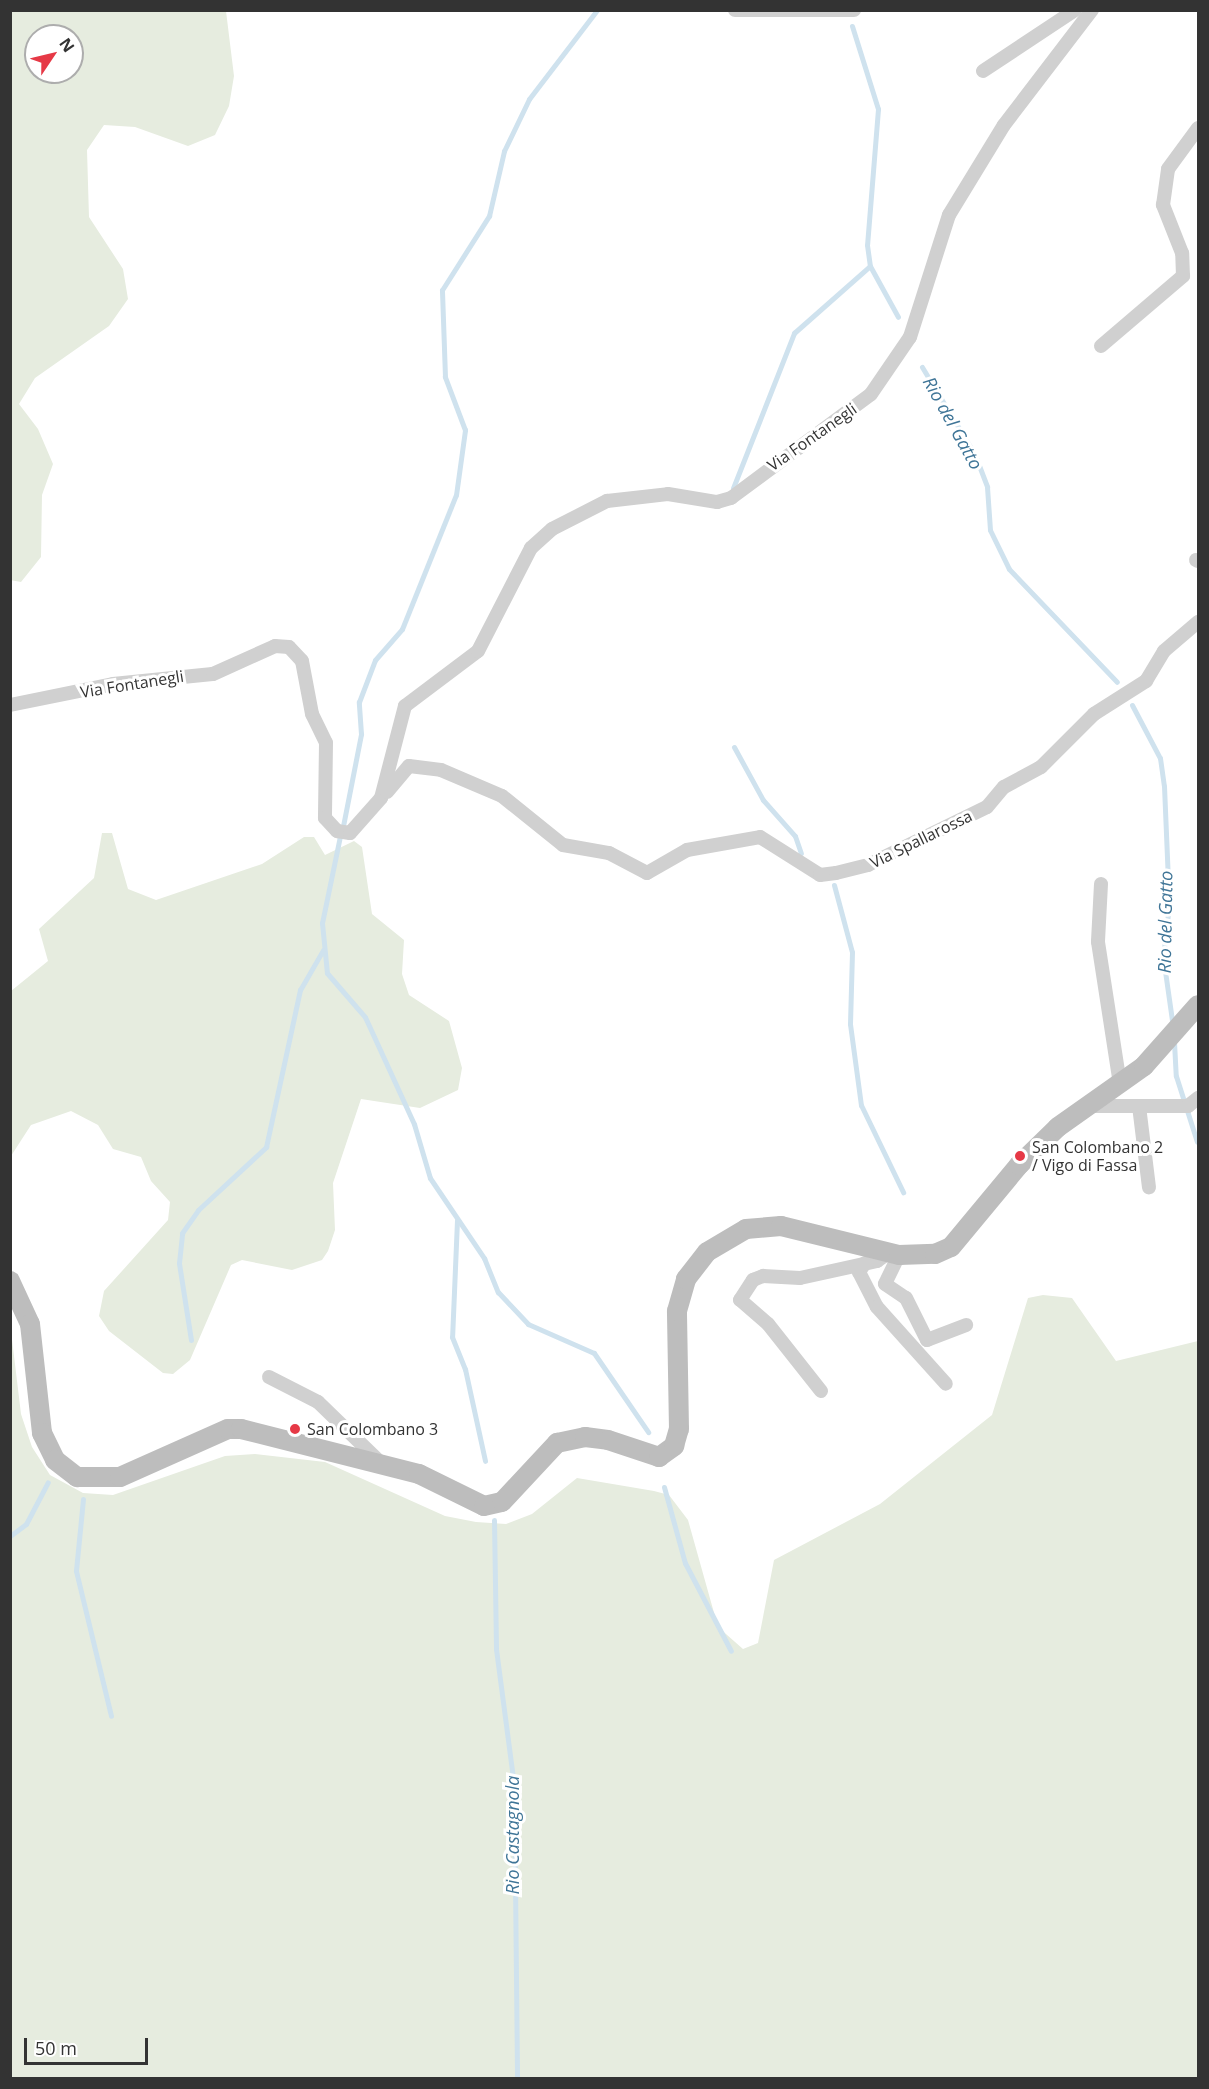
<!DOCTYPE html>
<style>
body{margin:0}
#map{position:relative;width:1209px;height:2089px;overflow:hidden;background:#fff;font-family:"Open Sans",sans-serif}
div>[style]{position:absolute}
.green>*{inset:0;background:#e6ecdf}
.stream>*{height:5px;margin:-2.5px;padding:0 2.5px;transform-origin:2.5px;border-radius:2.5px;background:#cfe2ee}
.street>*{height:14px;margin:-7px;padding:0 7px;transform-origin:7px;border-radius:7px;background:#d0d0d0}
.secondary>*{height:20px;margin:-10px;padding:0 10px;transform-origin:10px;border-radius:10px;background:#bdbdbd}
.dots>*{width:16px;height:16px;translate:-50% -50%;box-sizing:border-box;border:3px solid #fff;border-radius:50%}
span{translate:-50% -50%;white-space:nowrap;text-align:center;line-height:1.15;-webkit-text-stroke:6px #fff;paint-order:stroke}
.street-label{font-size:16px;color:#333}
.poi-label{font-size:16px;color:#333}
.left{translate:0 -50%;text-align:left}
.water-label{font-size:18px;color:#3f7597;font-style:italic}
.frame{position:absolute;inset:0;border:12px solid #333;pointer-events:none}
.north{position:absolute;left:24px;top:24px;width:60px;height:60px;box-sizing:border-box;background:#fff;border:2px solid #adadad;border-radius:50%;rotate:55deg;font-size:16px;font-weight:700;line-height:24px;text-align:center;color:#333}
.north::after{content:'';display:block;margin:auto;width:21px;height:27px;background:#e63946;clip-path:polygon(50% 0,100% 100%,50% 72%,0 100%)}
.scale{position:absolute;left:24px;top:2038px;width:124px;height:27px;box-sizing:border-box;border:3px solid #333;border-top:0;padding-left:8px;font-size:18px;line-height:21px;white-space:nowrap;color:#333;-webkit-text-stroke:4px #fff;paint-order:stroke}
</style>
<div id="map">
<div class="green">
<i style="clip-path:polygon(evenodd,10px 11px,226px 11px,234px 76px,229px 106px,215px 135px,188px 146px,135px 127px,104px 125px,87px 150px,89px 217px,123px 269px,128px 299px,109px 326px,35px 378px,19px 404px,38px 429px,53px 464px,42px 495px,41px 557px,21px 582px,10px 580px,10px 11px,36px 36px,72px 36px,72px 72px,36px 72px,36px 36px)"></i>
<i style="clip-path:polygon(102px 833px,112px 833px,128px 889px,156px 900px,262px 864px,304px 837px,314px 837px,325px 855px,354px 841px,362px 847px,372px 914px,404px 940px,402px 974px,409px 995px,449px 1021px,462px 1068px,458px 1090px,420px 1108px,361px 1099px,333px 1183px,335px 1230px,328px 1251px,322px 1260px,292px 1270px,242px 1260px,231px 1265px,190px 1360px,173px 1374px,163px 1373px,109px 1331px,99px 1316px,104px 1291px,168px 1220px,170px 1202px,151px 1181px,141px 1157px,113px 1149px,98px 1125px,71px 1111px,31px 1125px,11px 1156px,11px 991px,48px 961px,39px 929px,94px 878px)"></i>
<i style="clip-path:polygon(1043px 1295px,1072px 1298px,1116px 1361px,1198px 1341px,1198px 2078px,11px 2078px,11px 1331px,21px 1414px,32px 1447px,50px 1475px,83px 1493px,113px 1495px,225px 1456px,255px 1454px,325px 1462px,445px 1516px,476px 1522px,506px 1524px,532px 1514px,577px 1478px,654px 1491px,669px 1495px,688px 1520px,718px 1627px,743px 1649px,758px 1643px,774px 1560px,880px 1504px,992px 1415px,1028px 1298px)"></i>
</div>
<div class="stream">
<i style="left:852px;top:26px;width:87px;rotate:72.6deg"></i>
<i style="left:878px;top:109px;width:136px;rotate:94.6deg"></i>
<i style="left:867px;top:245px;width:21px;rotate:82deg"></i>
<i style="left:870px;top:266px;width:58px;rotate:61.2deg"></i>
<i style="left:922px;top:367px;width:103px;rotate:58.9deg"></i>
<i style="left:975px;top:455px;width:34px;rotate:69deg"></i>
<i style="left:987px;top:487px;width:43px;rotate:86deg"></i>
<i style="left:990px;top:530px;width:43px;rotate:64deg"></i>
<i style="left:1009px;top:569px;width:156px;rotate:46.3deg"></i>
<i style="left:733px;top:488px;width:167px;rotate:-68.5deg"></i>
<i style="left:794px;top:333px;width:101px;rotate:-41.4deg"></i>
<i style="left:1132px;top:705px;width:60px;rotate:62.2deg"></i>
<i style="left:1160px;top:758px;width:28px;rotate:82deg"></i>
<i style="left:1164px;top:786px;width:119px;rotate:87.6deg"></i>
<i style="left:1169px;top:905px;width:52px;rotate:96.6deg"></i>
<i style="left:1163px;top:957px;width:71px;rotate:81.9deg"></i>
<i style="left:734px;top:747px;width:60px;rotate:61.3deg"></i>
<i style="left:763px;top:800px;width:48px;rotate:48.4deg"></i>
<i style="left:795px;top:836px;width:18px;rotate:71deg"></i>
<i style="left:343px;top:826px;width:94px;rotate:-78.9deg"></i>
<i style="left:361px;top:734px;width:32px;rotate:-94deg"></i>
<i style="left:359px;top:702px;width:45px;rotate:-69.1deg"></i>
<i style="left:375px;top:660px;width:41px;rotate:-48.9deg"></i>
<i style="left:402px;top:629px;width:144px;rotate:-68.1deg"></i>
<i style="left:456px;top:495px;width:66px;rotate:-82.1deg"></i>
<i style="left:465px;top:430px;width:57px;rotate:-110.7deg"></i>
<i style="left:445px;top:377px;width:87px;rotate:-92deg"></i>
<i style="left:442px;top:290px;width:88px;rotate:-57.6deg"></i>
<i style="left:489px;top:216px;width:67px;rotate:-77deg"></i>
<i style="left:504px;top:151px;width:58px;rotate:-64.3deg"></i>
<i style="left:529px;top:99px;width:112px;rotate:-52.6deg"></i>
<i style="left:340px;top:836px;width:89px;rotate:101.7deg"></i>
<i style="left:322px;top:923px;width:50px;rotate:84.3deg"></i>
<i style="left:327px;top:973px;width:58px;rotate:49.2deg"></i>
<i style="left:365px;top:1017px;width:118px;rotate:65.4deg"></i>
<i style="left:414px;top:1124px;width:56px;rotate:73.5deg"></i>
<i style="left:430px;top:1178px;width:97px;rotate:56deg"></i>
<i style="left:484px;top:1258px;width:37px;rotate:68deg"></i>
<i style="left:498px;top:1292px;width:44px;rotate:46.8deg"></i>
<i style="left:528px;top:1324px;width:72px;rotate:23.7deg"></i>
<i style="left:594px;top:1353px;width:96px;rotate:55.6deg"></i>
<i style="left:834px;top:885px;width:69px;rotate:75deg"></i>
<i style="left:852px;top:952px;width:72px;rotate:91.6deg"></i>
<i style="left:850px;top:1024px;width:82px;rotate:82.3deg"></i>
<i style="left:861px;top:1105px;width:97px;rotate:64.2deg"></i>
<i style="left:1174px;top:1042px;width:34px;rotate:87deg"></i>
<i style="left:1176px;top:1076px;width:69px;rotate:72.3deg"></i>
<i style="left:457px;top:1220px;width:117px;rotate:92.4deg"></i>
<i style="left:452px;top:1337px;width:35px;rotate:68deg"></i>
<i style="left:465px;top:1369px;width:94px;rotate:77.7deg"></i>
<i style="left:191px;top:1340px;width:78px;rotate:-98.9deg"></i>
<i style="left:179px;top:1263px;width:30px;rotate:-84deg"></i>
<i style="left:182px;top:1233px;width:28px;rotate:-55deg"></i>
<i style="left:198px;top:1210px;width:93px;rotate:-42.8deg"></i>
<i style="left:266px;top:1147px;width:161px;rotate:-77.8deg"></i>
<i style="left:300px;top:990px;width:46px;rotate:-60.1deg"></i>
<i style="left:664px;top:1487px;width:79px;rotate:74.6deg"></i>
<i style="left:685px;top:1563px;width:99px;rotate:62.4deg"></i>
<i style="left:83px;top:1499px;width:72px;rotate:95.6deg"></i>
<i style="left:76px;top:1571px;width:149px;rotate:76.4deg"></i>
<i style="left:494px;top:1520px;width:129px;rotate:89.1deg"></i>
<i style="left:496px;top:1649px;width:138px;rotate:82.5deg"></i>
<i style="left:514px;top:1786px;width:292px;rotate:89.4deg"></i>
<i style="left:10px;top:1536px;width:20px;rotate:-37deg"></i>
<i style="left:26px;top:1524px;width:47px;rotate:-62.4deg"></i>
</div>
<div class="street">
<i style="left:735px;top:10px;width:119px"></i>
<i style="left:983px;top:71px;width:110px;rotate:-33.5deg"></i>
<i style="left:1101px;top:346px;width:108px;rotate:-40.5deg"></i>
<i style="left:1183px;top:276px;width:23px;rotate:-92deg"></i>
<i style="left:1182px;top:253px;width:52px;rotate:-111.6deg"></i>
<i style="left:1163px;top:205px;width:36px;rotate:-82deg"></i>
<i style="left:1168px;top:169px;width:51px;rotate:-53.8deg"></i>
<i style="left:1196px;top:560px;width:2px;rotate:27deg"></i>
<i style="left:10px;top:705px;width:105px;rotate:-11.5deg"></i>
<i style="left:113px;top:684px;width:100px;rotate:-5.7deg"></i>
<i style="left:213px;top:674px;width:68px;rotate:-24.3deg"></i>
<i style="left:275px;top:646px;width:14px;rotate:4deg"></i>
<i style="left:289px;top:647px;width:19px;rotate:47deg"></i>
<i style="left:302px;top:661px;width:54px;rotate:79.3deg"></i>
<i style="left:312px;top:714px;width:32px;rotate:64deg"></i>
<i style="left:326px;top:743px;width:75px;rotate:90.8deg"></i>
<i style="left:325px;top:818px;width:18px;rotate:47deg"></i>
<i style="left:337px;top:831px;width:13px;rotate:9deg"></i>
<i style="left:350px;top:833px;width:47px;rotate:-48.5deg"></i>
<i style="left:381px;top:798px;width:95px;rotate:-75.4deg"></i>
<i style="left:405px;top:706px;width:91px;rotate:-37deg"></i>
<i style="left:478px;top:651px;width:116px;rotate:-62.8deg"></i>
<i style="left:531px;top:548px;width:28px;rotate:-42deg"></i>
<i style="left:552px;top:529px;width:62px;rotate:-27deg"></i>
<i style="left:607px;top:501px;width:61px;rotate:-6.5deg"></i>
<i style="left:668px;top:494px;width:50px;rotate:9.3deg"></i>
<i style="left:717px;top:502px;width:15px;rotate:-16deg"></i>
<i style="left:731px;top:498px;width:174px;rotate:-36.6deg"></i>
<i style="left:871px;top:394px;width:69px;rotate:-55.6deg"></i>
<i style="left:910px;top:337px;width:128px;rotate:-72.3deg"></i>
<i style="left:949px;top:215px;width:105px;rotate:-58.6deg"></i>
<i style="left:1004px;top:125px;width:145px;rotate:-52.6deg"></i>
<i style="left:387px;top:792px;width:34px;rotate:-50deg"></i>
<i style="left:409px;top:766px;width:32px;rotate:7deg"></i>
<i style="left:441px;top:770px;width:66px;rotate:23.1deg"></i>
<i style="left:502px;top:796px;width:78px;rotate:38.8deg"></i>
<i style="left:563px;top:845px;width:47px;rotate:9.9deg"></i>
<i style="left:609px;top:853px;width:43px;rotate:27.8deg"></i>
<i style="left:647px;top:873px;width:46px;rotate:-29.9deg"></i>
<i style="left:687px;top:850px;width:74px;rotate:-10.1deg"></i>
<i style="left:760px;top:837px;width:71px;rotate:32.3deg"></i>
<i style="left:820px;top:875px;width:16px;rotate:-7deg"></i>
<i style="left:836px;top:873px;width:33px;rotate:-14deg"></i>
<i style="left:868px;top:865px;width:132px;rotate:-26deg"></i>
<i style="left:987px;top:807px;width:26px;rotate:-50deg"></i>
<i style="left:1004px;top:787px;width:42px;rotate:-28.4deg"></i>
<i style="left:1041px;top:767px;width:75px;rotate:-45deg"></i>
<i style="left:1094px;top:714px;width:62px;rotate:-32.4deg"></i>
<i style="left:1146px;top:681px;width:35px;rotate:-59deg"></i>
<i style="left:1164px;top:651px;width:45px;rotate:-40.5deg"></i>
<i style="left:1101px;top:884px;width:58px;rotate:93deg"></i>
<i style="left:1098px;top:942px;width:144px;rotate:81.2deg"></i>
<i style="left:1090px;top:1106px;width:98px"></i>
<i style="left:1188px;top:1106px;width:13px;rotate:-39deg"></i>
<i style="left:1139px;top:1106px;width:82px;rotate:83deg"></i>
<i style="left:899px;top:1255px;width:32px;rotate:116deg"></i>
<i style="left:885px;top:1284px;width:25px;rotate:34deg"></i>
<i style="left:906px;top:1298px;width:47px;rotate:63.4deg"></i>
<i style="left:927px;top:1340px;width:42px;rotate:-21deg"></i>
<i style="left:865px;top:1263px;width:11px;rotate:124deg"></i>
<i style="left:859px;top:1272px;width:39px;rotate:63deg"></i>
<i style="left:877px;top:1307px;width:103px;rotate:48.1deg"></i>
<i style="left:269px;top:1377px;width:55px;rotate:27deg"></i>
<i style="left:318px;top:1402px;width:91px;rotate:44.1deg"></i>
<i style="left:821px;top:1391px;width:85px;rotate:-128.3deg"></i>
<i style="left:768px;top:1324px;width:37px;rotate:-139deg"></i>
<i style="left:740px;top:1300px;width:24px;rotate:-57deg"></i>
<i style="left:753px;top:1280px;width:11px;rotate:-22deg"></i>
<i style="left:763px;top:1276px;width:37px;rotate:3deg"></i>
<i style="left:800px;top:1278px;width:79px;rotate:-12.4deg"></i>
<i style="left:877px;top:1261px;width:12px;rotate:-35deg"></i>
</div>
<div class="secondary">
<i style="left:10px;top:1281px;width:47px;rotate:65.1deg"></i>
<i style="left:30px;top:1324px;width:110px;rotate:83.7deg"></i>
<i style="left:42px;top:1433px;width:30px;rotate:64deg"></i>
<i style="left:55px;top:1460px;width:28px;rotate:38deg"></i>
<i style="left:77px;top:1477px;width:43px"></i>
<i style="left:120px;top:1477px;width:118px;rotate:-24deg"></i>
<i style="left:228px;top:1429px;width:13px"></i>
<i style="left:241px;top:1429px;width:184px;rotate:14.2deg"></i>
<i style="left:419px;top:1474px;width:72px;rotate:26.2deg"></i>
<i style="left:484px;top:1506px;width:18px;rotate:-13deg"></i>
<i style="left:502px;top:1502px;width:81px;rotate:-47deg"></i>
<i style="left:557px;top:1443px;width:29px;rotate:-12deg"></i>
<i style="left:585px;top:1437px;width:23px;rotate:7deg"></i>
<i style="left:608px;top:1440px;width:54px;rotate:18.4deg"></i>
<i style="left:659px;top:1457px;width:19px;rotate:-36deg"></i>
<i style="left:674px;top:1446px;width:18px;rotate:-74deg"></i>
<i style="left:679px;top:1429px;width:118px;rotate:-91deg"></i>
<i style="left:677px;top:1311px;width:33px;rotate:-74deg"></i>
<i style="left:686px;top:1279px;width:34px;rotate:-52deg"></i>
<i style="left:707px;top:1252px;width:45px;rotate:-30.5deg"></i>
<i style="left:746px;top:1229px;width:35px;rotate:-5deg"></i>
<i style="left:781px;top:1226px;width:122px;rotate:13.8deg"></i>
<i style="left:899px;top:1255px;width:36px;rotate:-2deg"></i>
<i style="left:935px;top:1254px;width:17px;rotate:-24deg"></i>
<i style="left:951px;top:1247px;width:107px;rotate:-50.3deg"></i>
<i style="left:1019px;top:1165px;width:54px;rotate:-44.3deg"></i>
<i style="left:1058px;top:1127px;width:105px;rotate:-35.3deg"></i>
<i style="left:1144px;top:1066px;width:81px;rotate:-48.5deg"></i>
</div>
<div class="dots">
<i style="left:1020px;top:1156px;background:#e63946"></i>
<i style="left:295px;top:1429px;background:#e63946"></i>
</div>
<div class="street-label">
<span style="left:812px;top:437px;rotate:-35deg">Via Fontanegli</span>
<span style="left:132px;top:684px;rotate:-9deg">Via Fontanegli</span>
<span style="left:921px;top:839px;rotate:-26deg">Via Spallarossa</span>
</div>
<div class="poi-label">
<span class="left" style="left:1032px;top:1156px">San Colombano 2<br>/ Vigo di Fassa</span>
<span class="left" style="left:307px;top:1429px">San Colombano 3</span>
</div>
<div class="water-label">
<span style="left:953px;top:423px;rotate:61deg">Rio del Gatto</span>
<span style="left:1165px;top:922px;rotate:-89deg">Rio del Gatto</span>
<span style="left:512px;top:1835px;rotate:-90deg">Rio Castagnola</span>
</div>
<div class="frame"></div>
<div class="north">N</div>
<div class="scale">50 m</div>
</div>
